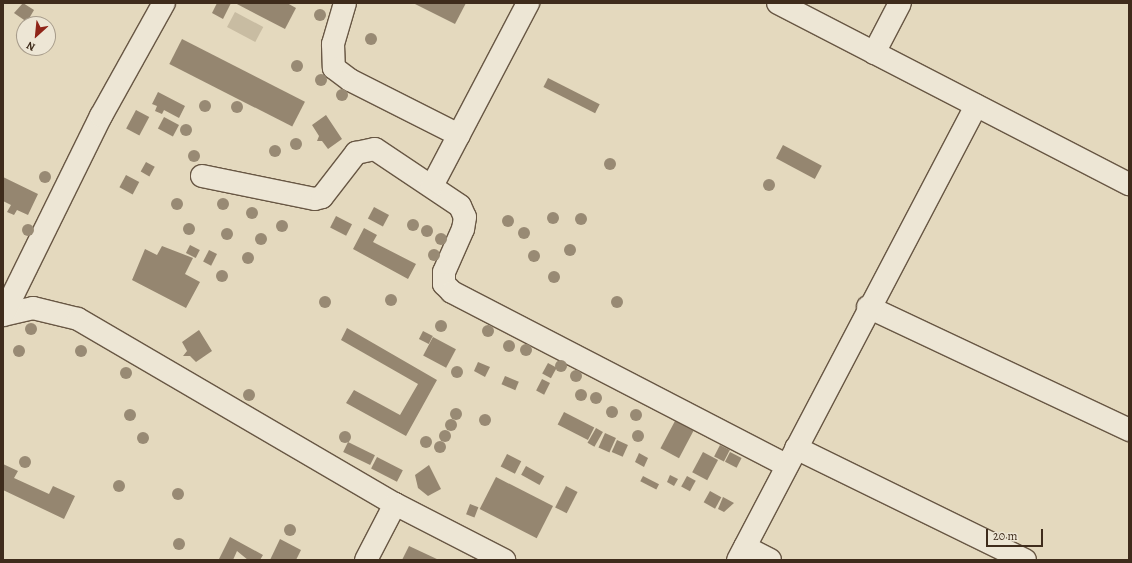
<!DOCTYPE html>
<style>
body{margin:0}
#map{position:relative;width:1132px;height:563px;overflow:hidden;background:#e4d9be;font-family:Alegreya,serif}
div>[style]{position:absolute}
.green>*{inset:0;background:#c8bca2;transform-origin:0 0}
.building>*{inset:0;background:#958670;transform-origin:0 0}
.roads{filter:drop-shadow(1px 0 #685744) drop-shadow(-1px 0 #685744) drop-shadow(0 1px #685744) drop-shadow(0 -1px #685744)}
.minor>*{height:22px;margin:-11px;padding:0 11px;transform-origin:11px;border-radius:11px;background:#ede6d5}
.tertiary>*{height:22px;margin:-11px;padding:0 11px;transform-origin:11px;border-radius:11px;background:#ede6d5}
.trees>*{width:12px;height:12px;margin:-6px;border-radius:50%;background:#988a74}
span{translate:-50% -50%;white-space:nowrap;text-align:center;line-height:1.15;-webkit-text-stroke:3.5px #ede6d5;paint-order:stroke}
.frame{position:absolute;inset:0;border:4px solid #3f2c1c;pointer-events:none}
.north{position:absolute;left:16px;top:16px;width:40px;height:40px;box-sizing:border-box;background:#ede6d5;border:1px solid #a79c8b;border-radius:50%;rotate:207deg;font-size:11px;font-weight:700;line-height:16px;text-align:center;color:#3f2c1c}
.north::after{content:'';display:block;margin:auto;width:14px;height:18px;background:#8f2418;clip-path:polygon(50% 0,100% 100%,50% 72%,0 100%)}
.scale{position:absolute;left:986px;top:529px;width:57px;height:18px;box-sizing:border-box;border:2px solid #3f2c1c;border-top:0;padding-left:5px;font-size:12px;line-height:14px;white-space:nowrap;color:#3f2c1c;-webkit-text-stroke:3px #ede6d5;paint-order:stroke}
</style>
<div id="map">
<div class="green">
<i style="left:235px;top:12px;width:32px;height:17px;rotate:28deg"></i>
</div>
<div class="building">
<i style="clip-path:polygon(23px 3px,34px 10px,27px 22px,14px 13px)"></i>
<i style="clip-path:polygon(217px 3px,231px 3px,223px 19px,212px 13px)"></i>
<i style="clip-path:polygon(235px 3px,287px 3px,296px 8px,285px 29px)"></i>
<i style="clip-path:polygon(413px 3px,466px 3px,455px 24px)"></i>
<i style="left:182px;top:39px;width:138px;height:28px;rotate:27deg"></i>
<i style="left:548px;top:78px;width:58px;height:10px;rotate:27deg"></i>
<i style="clip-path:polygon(158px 92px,185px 106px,179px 118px,164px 110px,162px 114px,155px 111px,157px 106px,152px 104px)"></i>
<i style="left:136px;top:110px;width:15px;height:21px;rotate:28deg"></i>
<i style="clip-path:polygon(326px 115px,342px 139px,328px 149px,322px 141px,317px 141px,319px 136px,312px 125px)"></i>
<i style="left:164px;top:117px;width:17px;height:13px;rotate:28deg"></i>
<i style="left:783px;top:145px;width:44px;height:15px;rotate:28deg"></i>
<i style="left:146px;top:162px;width:10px;height:11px;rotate:29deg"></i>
<i style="left:126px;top:175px;width:15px;height:14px;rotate:28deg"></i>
<i style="clip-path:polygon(3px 177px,38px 194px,28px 215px,17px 210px,14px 215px,7px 212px,11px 205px,3px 201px)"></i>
<i style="left:374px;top:207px;width:17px;height:13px;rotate:28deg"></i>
<i style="left:336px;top:216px;width:18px;height:13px;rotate:27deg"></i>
<i style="clip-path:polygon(364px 228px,377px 235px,373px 242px,416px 264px,408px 279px,353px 249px)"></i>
<i style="left:190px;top:245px;width:11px;height:9px;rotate:27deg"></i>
<i style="clip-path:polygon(162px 246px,193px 258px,185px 274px,200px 282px,186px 308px,132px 280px,145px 249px,157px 255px)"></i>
<i style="left:209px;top:250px;width:9px;height:13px;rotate:27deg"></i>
<i style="clip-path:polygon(347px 328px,437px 380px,406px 436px,346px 403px,354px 390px,400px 415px,418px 384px,341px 340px)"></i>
<i style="clip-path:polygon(199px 330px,212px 351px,196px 362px,190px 356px,183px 356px,187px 351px,182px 342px)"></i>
<i style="left:423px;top:331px;width:11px;height:9px;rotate:27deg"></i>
<i style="left:433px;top:337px;width:26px;height:21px;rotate:28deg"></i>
<i style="clip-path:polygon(478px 362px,490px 367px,485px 377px,474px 371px)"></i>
<i style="left:548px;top:363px;width:10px;height:12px;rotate:29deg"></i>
<i style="left:505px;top:376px;width:15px;height:9px;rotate:23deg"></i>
<i style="left:542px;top:379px;width:9px;height:13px;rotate:27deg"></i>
<i style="left:564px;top:412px;width:34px;height:14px;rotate:27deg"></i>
<i style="left:675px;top:421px;width:21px;height:31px;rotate:28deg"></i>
<i style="left:596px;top:428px;width:8px;height:17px;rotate:30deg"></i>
<i style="left:605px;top:433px;width:12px;height:16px;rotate:24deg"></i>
<i style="left:617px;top:440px;width:12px;height:13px;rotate:24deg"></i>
<i style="left:348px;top:442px;width:30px;height:11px;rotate:26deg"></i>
<i style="left:720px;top:445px;width:11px;height:13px;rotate:27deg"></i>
<i style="left:703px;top:452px;width:17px;height:23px;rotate:28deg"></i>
<i style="left:730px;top:452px;width:13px;height:11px;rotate:27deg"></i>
<i style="clip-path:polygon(639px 453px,648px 458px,644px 467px,635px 462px)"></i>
<i style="left:507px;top:454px;width:16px;height:14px;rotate:27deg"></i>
<i style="left:377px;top:457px;width:29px;height:13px;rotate:27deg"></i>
<i style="clip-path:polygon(3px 464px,18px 471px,14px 478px,49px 494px,53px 486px,75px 496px,64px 519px,3px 490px)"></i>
<i style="clip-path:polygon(429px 465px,441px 489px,428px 496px,418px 488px,415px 475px)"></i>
<i style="left:526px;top:466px;width:21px;height:10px;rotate:29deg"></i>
<i style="clip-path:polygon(670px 475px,678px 479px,674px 486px,667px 482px)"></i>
<i style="left:643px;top:476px;width:18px;height:6px;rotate:27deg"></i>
<i style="left:687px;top:476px;width:10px;height:12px;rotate:29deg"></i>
<i style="left:496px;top:477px;width:64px;height:36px;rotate:27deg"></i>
<i style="left:566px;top:486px;width:13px;height:24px;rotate:27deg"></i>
<i style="left:710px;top:491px;width:13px;height:13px;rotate:29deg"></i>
<i style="clip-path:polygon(723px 497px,734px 503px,724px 512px,718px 509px)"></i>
<i style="left:470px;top:504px;width:9px;height:11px;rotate:21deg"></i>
<i style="clip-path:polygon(230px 537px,263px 555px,260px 560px,248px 560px,237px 551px,233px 560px,219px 559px)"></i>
<i style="clip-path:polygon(280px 539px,301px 550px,296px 560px,270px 560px)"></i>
<i style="clip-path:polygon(409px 546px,439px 560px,402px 560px)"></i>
</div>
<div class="roads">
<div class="minor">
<i style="left:345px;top:3px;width:43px;rotate:106.3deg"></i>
<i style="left:333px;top:44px;width:24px;rotate:88deg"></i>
<i style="left:334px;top:68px;width:20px;rotate:37deg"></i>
<i style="left:350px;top:80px;width:122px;rotate:26.8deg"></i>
<i style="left:874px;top:53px;width:56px;rotate:-62.5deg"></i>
<i style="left:202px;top:176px;width:115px;rotate:11.5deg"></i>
<i style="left:315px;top:199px;width:7px;rotate:-16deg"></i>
<i style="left:322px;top:197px;width:56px;rotate:-52.3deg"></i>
<i style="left:356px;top:153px;width:19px;rotate:-12deg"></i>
<i style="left:375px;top:149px;width:102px;rotate:33.8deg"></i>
<i style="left:460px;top:206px;width:12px;rotate:66deg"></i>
<i style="left:465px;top:217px;width:12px;rotate:99deg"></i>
<i style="left:463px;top:229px;width:47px;rotate:113.8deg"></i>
<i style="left:444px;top:272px;width:12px;rotate:90deg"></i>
<i style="left:444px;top:284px;width:11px;rotate:45deg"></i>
<i style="left:452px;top:292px;width:376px;rotate:27.4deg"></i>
<i style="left:432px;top:186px;width:207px;rotate:-62.3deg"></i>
<i style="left:868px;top:307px;width:289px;rotate:25.2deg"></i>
<i style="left:3px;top:315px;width:31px;rotate:-13deg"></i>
<i style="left:33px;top:308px;width:46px;rotate:13.7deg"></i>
<i style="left:78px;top:319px;width:367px;rotate:30.3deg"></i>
<i style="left:395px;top:504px;width:123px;rotate:27.2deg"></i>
<i style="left:3px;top:315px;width:222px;rotate:-63.8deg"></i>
<i style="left:101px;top:116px;width:129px;rotate:-60.9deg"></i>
<i style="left:796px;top:448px;width:255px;rotate:26.1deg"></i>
<i style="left:745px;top:547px;width:28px;rotate:27deg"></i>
<i style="left:366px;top:560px;width:63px;rotate:-62.6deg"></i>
</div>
<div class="tertiary">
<i style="left:778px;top:3px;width:395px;rotate:27.3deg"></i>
<i style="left:738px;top:560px;width:513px;rotate:-62.34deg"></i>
</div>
</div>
<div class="trees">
<i style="left:320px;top:15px"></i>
<i style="left:371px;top:39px"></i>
<i style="left:297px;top:66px"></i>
<i style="left:321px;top:80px"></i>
<i style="left:342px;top:95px"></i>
<i style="left:205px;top:106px"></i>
<i style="left:237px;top:107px"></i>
<i style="left:186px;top:130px"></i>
<i style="left:296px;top:144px"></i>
<i style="left:275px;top:151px"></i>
<i style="left:194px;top:156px"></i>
<i style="left:610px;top:164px"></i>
<i style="left:45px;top:177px"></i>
<i style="left:769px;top:185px"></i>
<i style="left:177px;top:204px"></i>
<i style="left:223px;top:204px"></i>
<i style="left:252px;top:213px"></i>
<i style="left:553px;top:218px"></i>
<i style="left:581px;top:219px"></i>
<i style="left:508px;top:221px"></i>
<i style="left:413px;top:225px"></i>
<i style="left:282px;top:226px"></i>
<i style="left:189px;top:229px"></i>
<i style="left:28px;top:230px"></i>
<i style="left:427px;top:231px"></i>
<i style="left:524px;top:233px"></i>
<i style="left:227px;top:234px"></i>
<i style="left:261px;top:239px"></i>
<i style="left:441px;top:239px"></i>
<i style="left:570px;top:250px"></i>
<i style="left:434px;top:255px"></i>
<i style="left:534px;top:256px"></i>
<i style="left:248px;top:258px"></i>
<i style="left:222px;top:276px"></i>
<i style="left:554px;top:277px"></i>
<i style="left:391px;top:300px"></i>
<i style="left:325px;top:302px"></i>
<i style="left:617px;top:302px"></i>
<i style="left:441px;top:326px"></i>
<i style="left:31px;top:329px"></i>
<i style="left:488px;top:331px"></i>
<i style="left:509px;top:346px"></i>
<i style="left:526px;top:350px"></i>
<i style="left:19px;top:351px"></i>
<i style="left:81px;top:351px"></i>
<i style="left:561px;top:366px"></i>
<i style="left:457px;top:372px"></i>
<i style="left:126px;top:373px"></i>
<i style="left:576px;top:376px"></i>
<i style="left:249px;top:395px"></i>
<i style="left:581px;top:395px"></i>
<i style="left:596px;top:398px"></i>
<i style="left:612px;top:412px"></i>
<i style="left:456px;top:414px"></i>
<i style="left:130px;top:415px"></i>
<i style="left:636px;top:415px"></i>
<i style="left:485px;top:420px"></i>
<i style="left:451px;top:425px"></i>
<i style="left:445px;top:436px"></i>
<i style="left:638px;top:436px"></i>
<i style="left:345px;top:437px"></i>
<i style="left:143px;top:438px"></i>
<i style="left:426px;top:442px"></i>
<i style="left:440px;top:447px"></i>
<i style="left:25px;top:462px"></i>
<i style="left:119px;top:486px"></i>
<i style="left:178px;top:494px"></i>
<i style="left:290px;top:530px"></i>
<i style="left:179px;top:544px"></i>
</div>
<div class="frame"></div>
<div class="north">N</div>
<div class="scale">20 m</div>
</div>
